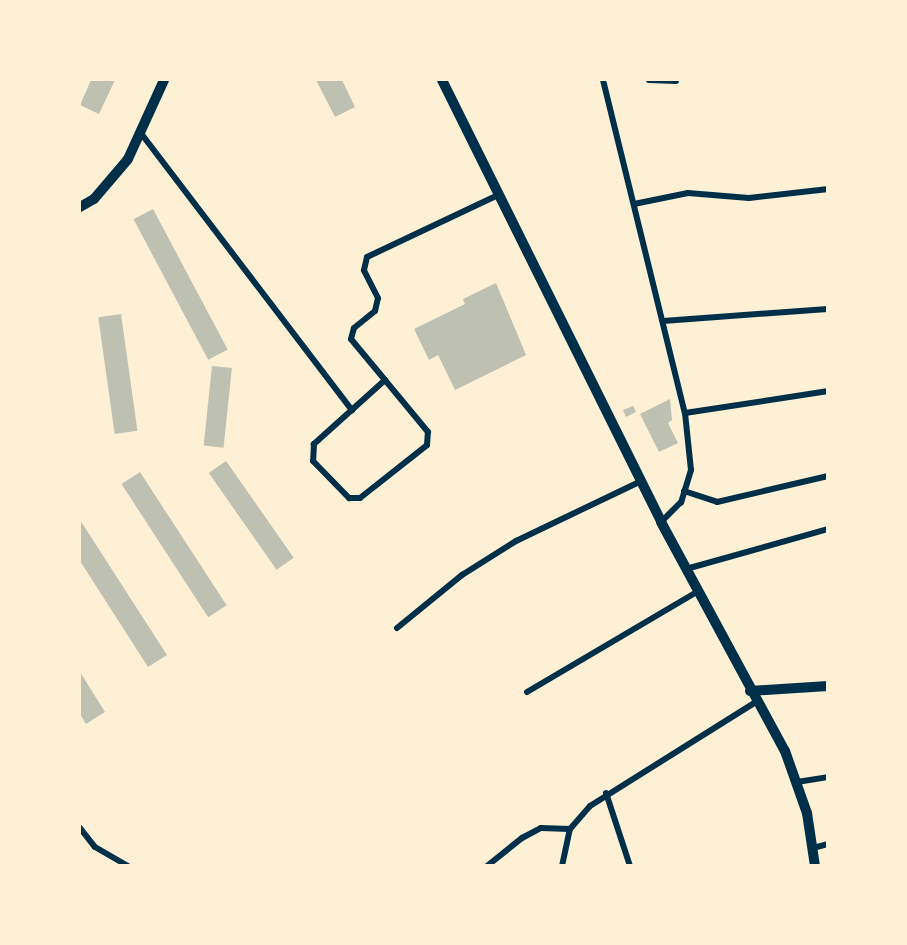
<!DOCTYPE html>
<style>
body{margin:0}
#map{position:relative;width:907px;height:945px;overflow:hidden;background:#fdf0d5;font-family:"Playfair Display",serif}
div>[style]{position:absolute}
.building>*{inset:0;background:#bec0b2;transform-origin:0 0}
.minor>*{height:6px;margin:-3px;padding:0 3px;transform-origin:3px;border-radius:3px;background:#003049}
.tertiary>*{height:10px;margin:-5px;padding:0 5px;transform-origin:5px;border-radius:5px;background:#003049}
span{translate:-50% -50%;white-space:nowrap;text-align:center;line-height:1.15;-webkit-text-stroke:6px #fdf0d5;paint-order:stroke}
.frame{position:absolute;inset:0;border:81px solid #fdf0d5;pointer-events:none}
</style>
<div id="map">
<div class="building">
<i style="clip-path:polygon(91px 80px,115px 80px,99px 114px,80px 105px)"></i>
<i style="clip-path:polygon(316px 80px,342px 80px,355px 107px,335px 117px)"></i>
<i style="left:153px;top:209px;width:159px;height:22px;rotate:62deg"></i>
<i style="clip-path:polygon(496px 283px,526px 355px,455px 390px,438px 355px,429px 360px,414px 329px,465px 304px,463px 299px)"></i>
<i style="left:121px;top:314px;width:118px;height:23px;rotate:82deg"></i>
<i style="left:212px;top:366px;width:20px;height:80px;rotate:6deg"></i>
<i style="clip-path:polygon(670px 399px,672px 420px,668px 423px,678px 443px,659px 452px,640px 414px)"></i>
<i style="clip-path:polygon(633px 406px,636px 412px,626px 417px,623px 410px)"></i>
<i style="left:226px;top:461px;width:118px;height:21px;rotate:55deg"></i>
<i style="left:140px;top:472px;width:159px;height:22px;rotate:57deg"></i>
<i style="clip-path:polygon(80px 520px,167px 655px,148px 667px,80px 561px)"></i>
<i style="clip-path:polygon(80px 672px,105px 712px,86px 724px,80px 714px)"></i>
</div>
<div class="minor">
<i style="left:603px;top:80px;width:343px;rotate:76.2deg"></i>
<i style="left:685px;top:413px;width:57px;rotate:84deg"></i>
<i style="left:691px;top:470px;width:34px;rotate:107deg"></i>
<i style="left:681px;top:502px;width:28px;rotate:135deg"></i>
<i style="left:649px;top:80px;width:27px;rotate:2deg"></i>
<i style="left:140px;top:132px;width:350px;rotate:52.7deg"></i>
<i style="left:634px;top:204px;width:55px;rotate:-11.5deg"></i>
<i style="left:688px;top:193px;width:61px;rotate:4.7deg"></i>
<i style="left:749px;top:198px;width:80px;rotate:-6.5deg"></i>
<i style="left:663px;top:321px;width:165px;rotate:-4.2deg"></i>
<i style="left:385px;top:380px;width:96px;rotate:138deg"></i>
<i style="left:314px;top:444px;width:17px;rotate:93deg"></i>
<i style="left:313px;top:461px;width:52px;rotate:45.8deg"></i>
<i style="left:349px;top:498px;width:11px"></i>
<i style="left:360px;top:498px;width:85px;rotate:-38.3deg"></i>
<i style="left:427px;top:445px;width:13px;rotate:-86deg"></i>
<i style="left:428px;top:432px;width:67px;rotate:-129.6deg"></i>
<i style="left:385px;top:380px;width:53px;rotate:-129.7deg"></i>
<i style="left:351px;top:339px;width:11px;rotate:-75deg"></i>
<i style="left:354px;top:328px;width:27px;rotate:-39deg"></i>
<i style="left:375px;top:311px;width:13px;rotate:-77deg"></i>
<i style="left:378px;top:298px;width:31px;rotate:-117deg"></i>
<i style="left:364px;top:270px;width:13px;rotate:-77deg"></i>
<i style="left:367px;top:257px;width:145px;rotate:-25.3deg"></i>
<i style="left:685px;top:413px;width:145px;rotate:-8.7deg"></i>
<i style="left:684px;top:491px;width:35px;rotate:18deg"></i>
<i style="left:717px;top:502px;width:114px;rotate:-13.2deg"></i>
<i style="left:686px;top:569px;width:148px;rotate:-15.7deg"></i>
<i style="left:397px;top:628px;width:84px;rotate:-39.2deg"></i>
<i style="left:462px;top:575px;width:64px;rotate:-32.2deg"></i>
<i style="left:516px;top:541px;width:139px;rotate:-25.6deg"></i>
<i style="left:527px;top:692px;width:197px;rotate:-30.5deg"></i>
<i style="left:797px;top:782px;width:31px;rotate:-9deg"></i>
<i style="left:606px;top:793px;width:77px;rotate:71.8deg"></i>
<i style="left:80px;top:828px;width:24px;rotate:52deg"></i>
<i style="left:95px;top:847px;width:38px;rotate:30deg"></i>
<i style="left:813px;top:848px;width:16px;rotate:-15deg"></i>
<i style="left:487px;top:866px;width:45px;rotate:-38.7deg"></i>
<i style="left:522px;top:838px;width:21px;rotate:-28deg"></i>
<i style="left:541px;top:828px;width:29px;rotate:2deg"></i>
<i style="left:562px;top:866px;width:38px;rotate:-78deg"></i>
<i style="left:570px;top:829px;width:30px;rotate:-49deg"></i>
<i style="left:590px;top:806px;width:196px;rotate:-32.1deg"></i>
</div>
<div class="tertiary">
<i style="left:442px;top:80px;width:493px;rotate:63.6deg"></i>
<i style="left:661px;top:522px;width:260px;rotate:61.6deg"></i>
<i style="left:785px;top:751px;width:66px;rotate:70.5deg"></i>
<i style="left:807px;top:813px;width:54px;rotate:81.4deg"></i>
<i style="left:80px;top:207px;width:16px;rotate:-30deg"></i>
<i style="left:94px;top:199px;width:52px;rotate:-49.6deg"></i>
<i style="left:128px;top:159px;width:87px;rotate:-65.5deg"></i>
<i style="left:750px;top:691px;width:78px;rotate:-3.7deg"></i>
</div>
<div class="frame"></div>
</div>
